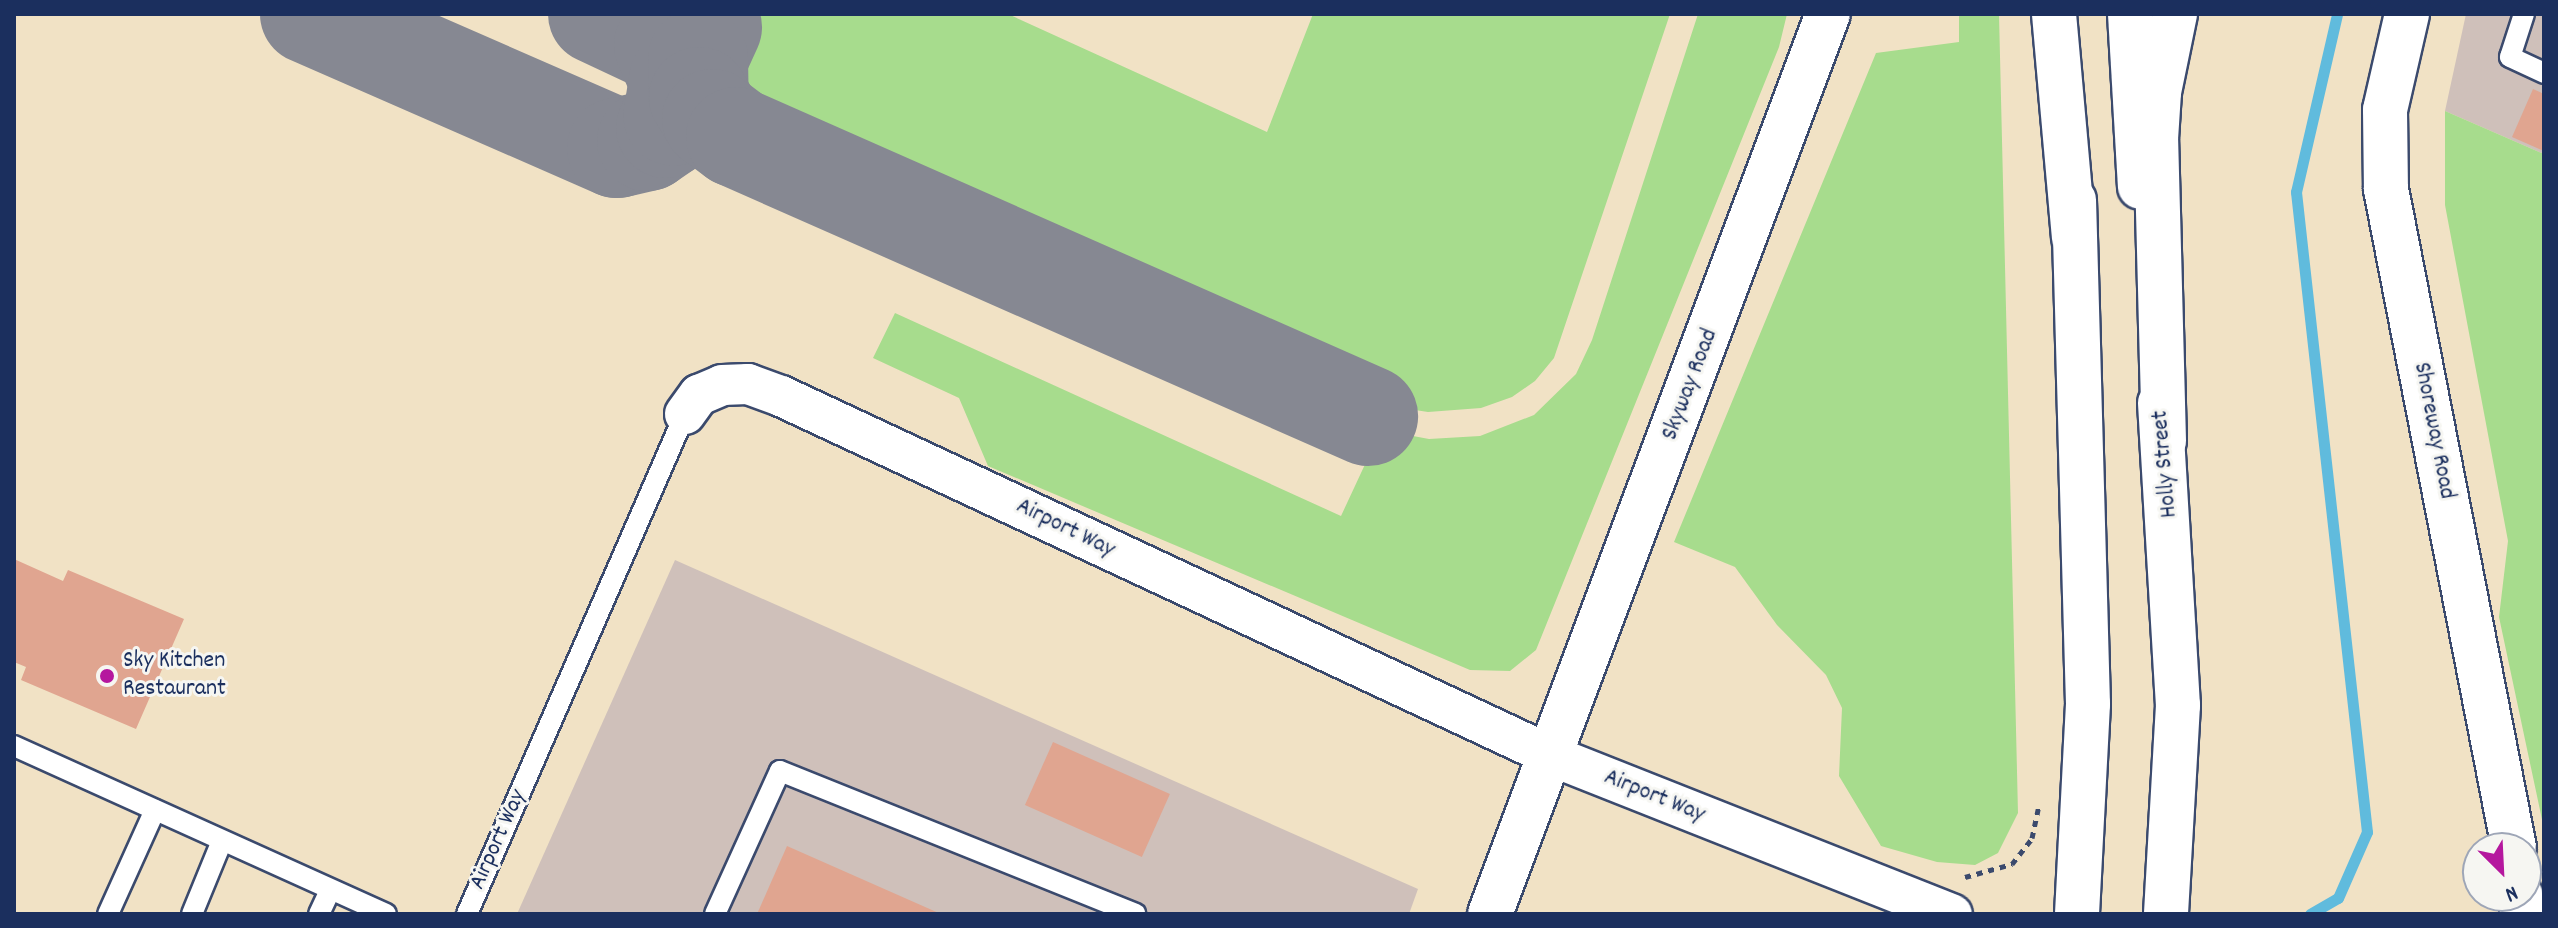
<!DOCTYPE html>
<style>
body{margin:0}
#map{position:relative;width:2558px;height:928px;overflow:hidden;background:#f1e2c5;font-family:Dekko,sans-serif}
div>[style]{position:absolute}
.industrial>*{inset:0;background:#cfc0ba}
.green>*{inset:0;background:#a7dc8d}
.stream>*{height:11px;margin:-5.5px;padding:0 5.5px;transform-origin:5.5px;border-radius:5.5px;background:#60bbdd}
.taxiway>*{height:100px;margin:-50px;padding:0 50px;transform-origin:50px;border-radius:50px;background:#868892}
.building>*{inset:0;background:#e0a590;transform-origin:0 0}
.path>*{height:5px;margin-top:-2.5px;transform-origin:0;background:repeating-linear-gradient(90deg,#3b4a6d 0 6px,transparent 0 12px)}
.roads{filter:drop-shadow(2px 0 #3b4a6d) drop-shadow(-2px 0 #3b4a6d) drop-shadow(0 2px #3b4a6d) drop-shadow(0 -2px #3b4a6d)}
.service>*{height:20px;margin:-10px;padding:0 10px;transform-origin:10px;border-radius:10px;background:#fff}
.minor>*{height:40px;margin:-20px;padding:0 20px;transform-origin:20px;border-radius:20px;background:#fff}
.tertiary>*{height:44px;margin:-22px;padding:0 22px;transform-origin:22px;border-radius:22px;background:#fff}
.secondary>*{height:44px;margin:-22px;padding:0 22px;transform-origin:22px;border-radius:22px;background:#fff}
.motorway>*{height:44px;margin:-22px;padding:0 22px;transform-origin:22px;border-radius:22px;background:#fff}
.dots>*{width:22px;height:22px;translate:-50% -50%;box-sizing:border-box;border:4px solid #f6f6f2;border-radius:50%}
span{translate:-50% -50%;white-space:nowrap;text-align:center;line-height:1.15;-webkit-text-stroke:6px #f6f6f2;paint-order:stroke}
.street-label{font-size:24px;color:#1b2f5e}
.poi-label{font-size:24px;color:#1b2f5e}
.left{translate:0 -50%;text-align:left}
.frame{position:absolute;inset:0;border:16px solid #1b2f5e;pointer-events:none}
.north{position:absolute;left:2462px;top:832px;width:80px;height:80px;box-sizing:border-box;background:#f6f6f2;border:2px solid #9ea6b7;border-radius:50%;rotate:156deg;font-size:22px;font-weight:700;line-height:32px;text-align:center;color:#1b2f5e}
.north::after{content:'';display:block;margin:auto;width:28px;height:36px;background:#b5179e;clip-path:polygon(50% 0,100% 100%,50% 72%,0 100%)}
</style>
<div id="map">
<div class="industrial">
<i style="clip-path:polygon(2466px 14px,2544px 14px,2544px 154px,2445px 111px)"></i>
<i style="clip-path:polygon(675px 560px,1418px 889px,1409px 914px,517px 914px)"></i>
</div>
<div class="green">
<i style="clip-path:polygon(753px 14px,1008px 14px,1267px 132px,1313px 14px,1670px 14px,1554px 358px,1535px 381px,1512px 397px,1481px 408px,1428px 412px,1402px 408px,780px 122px,757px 106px,742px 73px,743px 48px)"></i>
<i style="clip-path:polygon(1698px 14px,1787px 14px,1779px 47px,1536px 650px,1510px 671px,1470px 670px,988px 466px,959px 398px,873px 358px,895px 313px,1341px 516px,1381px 430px,1429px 439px,1480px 436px,1534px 415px,1576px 374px,1592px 340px)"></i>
<i style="clip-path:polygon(1959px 14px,1999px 14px,2018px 813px,1998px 853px,1975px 865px,1937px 862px,1881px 846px,1839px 776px,1842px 708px,1826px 675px,1777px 625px,1735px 567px,1674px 542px,1876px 53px,1959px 42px)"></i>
<i style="clip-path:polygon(2445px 111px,2544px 154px,2544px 829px,2499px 617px,2508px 541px,2445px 205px)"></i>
</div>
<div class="stream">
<i style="left:2310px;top:914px;width:32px;rotate:-30deg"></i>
<i style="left:2338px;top:898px;width:72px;rotate:-66.3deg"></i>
<i style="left:2367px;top:832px;width:644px;rotate:-96.33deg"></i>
<i style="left:2296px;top:192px;width:183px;rotate:-77deg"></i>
</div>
<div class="taxiway">
<i style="left:310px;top:14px;width:335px;rotate:23.6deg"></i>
<i style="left:617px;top:148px;width:31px;rotate:-13deg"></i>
<i style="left:647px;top:141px;width:23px;rotate:-34deg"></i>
<i style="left:666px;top:128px;width:111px;rotate:-65.5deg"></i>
<i style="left:598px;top:14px;width:73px;rotate:25.2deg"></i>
<i style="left:664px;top:45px;width:38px;rotate:67deg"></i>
<i style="left:679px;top:80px;width:36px;rotate:99deg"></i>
<i style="left:698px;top:58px;width:39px;rotate:89deg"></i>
<i style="left:699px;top:97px;width:26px;rotate:59deg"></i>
<i style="left:712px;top:119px;width:30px;rotate:37deg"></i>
<i style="left:736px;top:137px;width:691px;rotate:23.82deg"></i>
</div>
<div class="building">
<i style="clip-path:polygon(2533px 89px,2544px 94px,2544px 151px,2512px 137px)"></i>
<i style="clip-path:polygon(14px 559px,63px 581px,68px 570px,184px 619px,136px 729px,21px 680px,26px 667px,14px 662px)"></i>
<i style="left:1053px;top:742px;width:128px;height:69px;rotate:24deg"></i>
<i style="clip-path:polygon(787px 846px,941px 914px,757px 914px)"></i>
</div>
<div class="path">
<i style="left:1965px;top:877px;width:49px;rotate:-15.5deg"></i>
<i style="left:2012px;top:864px;width:33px;rotate:-52deg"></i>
<i style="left:2032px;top:838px;width:33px;rotate:-78deg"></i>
</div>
<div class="roads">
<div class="service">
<i style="left:2524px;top:14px;width:45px;rotate:108deg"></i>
<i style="left:2510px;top:57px;width:38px;rotate:25deg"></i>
<i style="left:14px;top:746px;width:408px;rotate:24.3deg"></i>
<i style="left:108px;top:914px;width:114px;rotate:-65.7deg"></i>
<i style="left:192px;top:914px;width:79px;rotate:-67.7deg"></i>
<i style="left:319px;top:914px;width:26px;rotate:-65deg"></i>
<i style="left:467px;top:914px;width:545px;rotate:-66.44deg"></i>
<i style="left:715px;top:914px;width:157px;rotate:-65.6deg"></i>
<i style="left:780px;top:771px;width:383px;rotate:21.9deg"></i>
</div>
<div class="minor">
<i style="left:685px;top:414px;width:24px;rotate:-54deg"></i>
<i style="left:699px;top:395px;width:25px;rotate:-23deg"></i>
<i style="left:722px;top:385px;width:26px;rotate:-2deg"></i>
<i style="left:748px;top:384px;width:35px;rotate:20deg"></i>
<i style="left:781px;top:396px;width:851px;rotate:25.03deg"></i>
<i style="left:1552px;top:756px;width:430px;rotate:21.6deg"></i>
</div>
<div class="tertiary">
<i style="left:2407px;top:14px;width:98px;rotate:102.9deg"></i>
<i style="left:2385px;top:110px;width:79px;rotate:89.3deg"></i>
<i style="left:2386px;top:189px;width:671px;rotate:79.01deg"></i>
<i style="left:2521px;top:896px;width:18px;rotate:87deg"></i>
<i style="left:1490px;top:914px;width:961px;rotate:-69.42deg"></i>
</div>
<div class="secondary">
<i style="left:2130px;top:14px;width:173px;rotate:86.7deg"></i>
<i style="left:2074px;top:200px;width:504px;rotate:88.41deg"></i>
<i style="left:2088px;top:704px;width:210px;rotate:93deg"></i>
<i style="left:2160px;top:403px;width:303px;rotate:86.6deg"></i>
<i style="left:2178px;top:705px;width:209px;rotate:93.3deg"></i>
</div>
<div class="motorway">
<i style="left:2054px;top:14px;width:224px;rotate:84.9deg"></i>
<i style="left:2164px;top:441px;width:302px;rotate:-91.5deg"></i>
<i style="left:2156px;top:139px;width:47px;rotate:-86.3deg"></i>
<i style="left:2159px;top:92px;width:80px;rotate:-78.4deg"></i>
</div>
</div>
<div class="dots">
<i style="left:107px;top:676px;background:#b5179e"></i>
</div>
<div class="street-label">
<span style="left:1691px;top:385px;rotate:-69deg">Skyway Road</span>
<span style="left:2433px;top:431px;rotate:79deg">Shoreway Road</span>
<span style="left:2166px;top:464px;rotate:-95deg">Holly Street</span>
<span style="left:1065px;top:529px;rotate:26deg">Airport Way</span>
<span style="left:1654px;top:797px;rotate:22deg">Airport Way</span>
<span style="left:499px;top:840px;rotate:-66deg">Airport Way</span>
</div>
<div class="poi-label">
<span class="left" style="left:123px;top:676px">Sky Kitchen<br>Restaurant</span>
</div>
<div class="frame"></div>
<div class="north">N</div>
</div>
